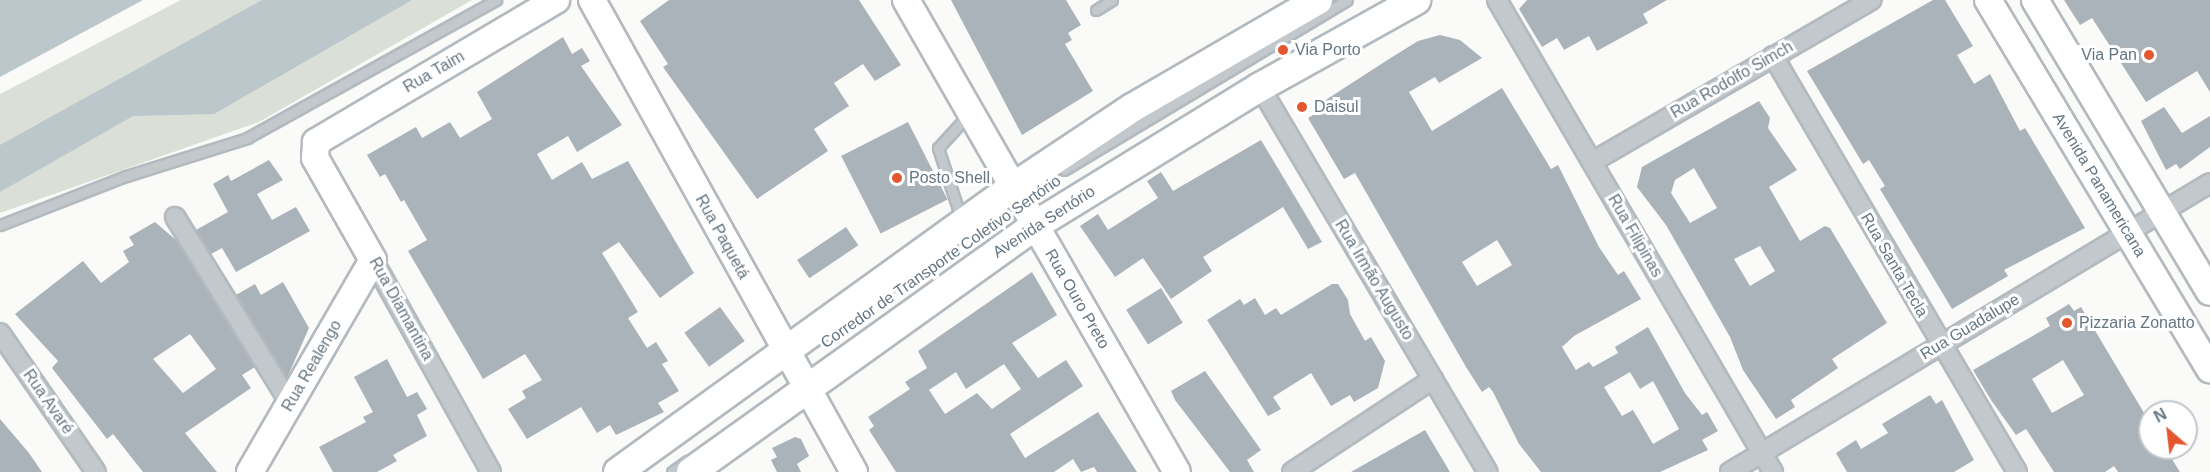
<!DOCTYPE html>
<meta charset="utf-8">
<style>
body{margin:0}
#map{position:relative;width:2210px;height:472px;overflow:hidden;background:#fafaf8;font-family:Arial,sans-serif}
div>[style]{position:absolute}
.green>*{inset:0;background:#dadfd7}
.water>*{inset:0;background:#bbc7cb}
.building>*{inset:0;background:#aab3b9;transform-origin:0 0}
.roads{filter:drop-shadow(2px 0 #b3babf) drop-shadow(-2px 0 #b3babf) drop-shadow(0 2px #b3babf) drop-shadow(0 -2px #b3babf)}
.lane>*{height:9px;margin:-4.5px;padding:0 4.5px;transform-origin:4.5px;border-radius:4.5px;background:#c3c8cc}
.street>*{height:18px;margin:-9px;padding:0 9px;transform-origin:9px;border-radius:9px;background:#c3c8cc}
.secondary>*{height:26px;margin:-13px;padding:0 13px;transform-origin:13px;border-radius:13px;background:#fff}
.primary>*{height:28px;margin:-14px;padding:0 14px;transform-origin:14px;border-radius:14px;background:#fff}
.dots>*{width:16px;height:16px;translate:-50% -50%;box-sizing:border-box;border:3px solid #fff;border-radius:50%}
span{translate:-50% -50%;white-space:nowrap;text-align:center;line-height:1.15;-webkit-text-stroke:6px #fff;paint-order:stroke}
.poi-label{font-size:16px;color:#657683}
.left{translate:0 -50%;text-align:left}
.right{translate:-100% -50%;text-align:right}
.street-label{font-size:16px;color:#657683}
.north{position:absolute;left:2138px;top:400px;width:60px;height:60px;box-sizing:border-box;background:#fff;border:2px solid #c1c8cd;border-radius:50%;rotate:332deg;font-size:16px;font-weight:700;line-height:24px;text-align:center;color:#657683}
.north::after{content:'';display:block;margin:auto;width:21px;height:27px;background:#e4572e;clip-path:polygon(50% 0,100% 100%,50% 72%,0 100%)}
</style>
<div id="map">
<div class="green">
<i style="clip-path:polygon(181px 0,472px 0,259px 122px,0 213px,0 94px)"></i>
</div>
<div class="water">
<i style="clip-path:polygon(0 0,143px 0,0 77px)"></i>
<i style="clip-path:polygon(262px 0,412px 0,214px 114px,133px 116px,0 192px,0 145px)"></i>
</div>
<div class="building">
<i style="clip-path:polygon(669px 0,859px 0,901px 65px,875px 81px,863px 64px,834px 83px,849px 106px,814px 129px,828px 151px,757px 199px,663px 67px,668px 64px,640px 21px)"></i>
<i style="clip-path:polygon(951px 0,1066px 0,1081px 25px,1068px 33px,1072px 40px,1065px 44px,1093px 91px,1022px 135px)"></i>
<i style="clip-path:polygon(1527px 0,1667px 0,1643px 14px,1648px 23px,1597px 51px,1589px 36px,1564px 50px,1557px 38px,1542px 47px,1519px 9px)"></i>
<i style="clip-path:polygon(1933px 0,1945px 0,1973px 46px,1957px 55px,1974px 84px,1990px 74px,2020px 131px,2025px 128px,2085px 228px,2004px 270px,2008px 276px,1952px 309px,1880px 189px,1885px 186px,1869px 160px,1863px 164px,1807px 71px)"></i>
<i style="clip-path:polygon(2064px 0,2210px 0,2210px 92px,2197px 71px,2146px 102px,2092px 18px,2080px 25px)"></i>
<i style="clip-path:polygon(evenodd,1440px 35px,1460px 40px,1482px 58px,1439px 83px,1435px 77px,1409px 92px,1432px 131px,1502px 88px,1551px 169px,1558px 165px,1599px 247px,1618px 275px,1624px 271px,1641px 299px,1574px 336px,1562px 347px,1576px 370px,1589px 362px,1593px 367px,1618px 353px,1615px 347px,1648px 327px,1685px 393px,1702px 415px,1707px 412px,1718px 431px,1702px 440px,1708px 450px,1660px 472px,1541px 472px,1519px 444px,1493px 392px,1489px 387px,1482px 392px,1466px 367px,1355px 173px,1344px 179px,1308px 118px,1319px 111px,1317px 107px,1324px 101px,1389px 59px,1418px 41px,1440px 35px,1497px 240px,1512px 265px,1477px 286px,1462px 262px,1497px 240px,1440px 35px,1630px 372px,1640px 389px,1653px 381px,1679px 429px,1653px 444px,1633px 410px,1622px 416px,1604px 387px,1630px 372px)"></i>
<i style="clip-path:polygon(563px 37px,572px 54px,582px 48px,590px 61px,581px 66px,622px 125px,577px 152px,568px 136px,537px 154px,552px 180px,582px 162px,592px 179px,628px 161px,694px 273px,660px 298px,619px 242px,602px 253px,638px 312px,628px 318px,647px 348px,656px 342px,668px 361px,662px 364px,679px 391px,658px 403px,664px 412px,616px 435px,610px 425px,597px 433px,581px 407px,527px 439px,508px 409px,526px 398px,522px 391px,542px 380px,525px 354px,483px 379px,408px 251px,427px 240px,404px 200px,401px 202px,385px 174px,380px 177px,367px 155px,416px 127px,422px 138px,450px 122px,460px 138px,492px 119px,477px 92px)"></i>
<i style="clip-path:polygon(evenodd,1759px 101px,1770px 118px,1768px 128px,1797px 170px,1769px 187px,1800px 241px,1825px 226px,1830px 228px,1887px 323px,1832px 359px,1838px 368px,1791px 400px,1795px 407px,1776px 419px,1743px 370px,1730px 337px,1666px 225px,1637px 187px,1642px 167px,1759px 101px,1694px 168px,1717px 208px,1690px 223px,1671px 193px,1675px 180px,1694px 168px,1759px 101px,1760px 246px,1775px 271px,1750px 286px,1734px 259px,1760px 246px)"></i>
<i style="clip-path:polygon(2164px 107px,2182px 133px,2210px 116px,2210px 147px,2180px 169px,2176px 164px,2166px 170px,2141px 121px)"></i>
<i style="left:908px;top:122px;width:87px;height:75px;rotate:63deg"></i>
<i style="clip-path:polygon(1261px 140px,1322px 242px,1308px 249px,1283px 207px,1203px 257px,1212px 271px,1171px 299px,1143px 258px,1115px 277px,1080px 226px,1098px 214px,1108px 230px,1158px 198px,1147px 181px,1161px 172px,1173px 191px)"></i>
<i style="clip-path:polygon(269px 160px,283px 180px,257px 194px,272px 220px,296px 207px,310px 231px,236px 272px,222px 248px,211px 254px,196px 230px,228px 212px,213px 184px,228px 175px,231px 181px)"></i>
<i style="clip-path:polygon(evenodd,155px 222px,176px 240px,255px 367px,242px 375px,251px 388px,185px 433px,217px 472px,143px 472px,113px 434px,107px 439px,52px 368px,58px 361px,15px 314px,83px 261px,101px 283px,129px 262px,123px 251px,134px 245px,129px 237px,155px 222px,190px 334px,216px 369px,183px 393px,153px 359px,190px 334px)"></i>
<i style="left:846px;top:227px;width:22px;height:59px;rotate:56deg"></i>
<i style="clip-path:polygon(evenodd,1032px 272px,1057px 315px,1012px 343px,1038px 378px,1066px 360px,1083px 386px,1010px 434px,1025px 458px,1098px 412px,1137px 472px,1097px 472px,1094px 467px,1081px 472px,1073px 459px,1054px 472px,896px 472px,869px 430px,874px 426px,868px 417px,910px 389px,905px 382px,927px 368px,918px 351px,1032px 272px,1004px 364px,1021px 389px,992px 409px,977px 393px,945px 414px,929px 390px,956px 372px,966px 389px,1004px 364px)"></i>
<i style="clip-path:polygon(283px 282px,309px 328px,287px 378px,236px 295px,255px 284px,261px 295px)"></i>
<i style="clip-path:polygon(1332px 284px,1338px 284px,1348px 300px,1350px 314px,1365px 341px,1371px 337px,1385px 361px,1378px 388px,1354px 402px,1350px 395px,1331px 406px,1311px 373px,1273px 397px,1281px 409px,1268px 416px,1207px 320px,1240px 299px,1244px 305px,1255px 298px,1265px 315px,1276px 308px,1281px 315px)"></i>
<i style="left:1161px;top:288px;width:41px;height:41px;rotate:58deg"></i>
<i style="clip-path:polygon(evenodd,2069px 304px,2074px 311px,2081px 307px,2150px 423px,2150px 448px,2165px 448px,2180px 472px,2118px 472px,2114px 466px,2105px 472px,2054px 472px,2026px 429px,2016px 435px,1991px 400px,1973px 370px,2050px 326px,2046px 318px,2069px 304px,2063px 360px,2084px 395px,2052px 413px,2032px 379px,2063px 360px)"></i>
<i style="left:720px;top:307px;width:42px;height:44px;rotate:54deg"></i>
<i style="clip-path:polygon(387px 359px,407px 397px,417px 392px,427px 409px,417px 415px,427px 436px,393px 455px,397px 461px,377px 472px,333px 472px,319px 447px,366px 422px,363px 417px,373px 412px,354px 377px)"></i>
<i style="clip-path:polygon(1205px 371px,1261px 450px,1247px 460px,1254px 472px,1230px 472px,1175px 400px,1171px 391px)"></i>
<i style="clip-path:polygon(1930px 395px,1936px 404px,1942px 400px,1974px 460px,1954px 472px,1847px 472px,1836px 453px,1856px 440px,1861px 449px,1888px 433px,1882px 424px)"></i>
<i style="clip-path:polygon(0 419px,29px 453px,42px 472px,0 472px)"></i>
<i style="clip-path:polygon(1425px 430px,1450px 472px,1351px 472px)"></i>
<i style="clip-path:polygon(795px 437px,801px 439px,809px 456px,797px 464px,801px 472px,777px 472px,771px 460px,777px 457px,772px 448px)"></i>
</div>
<div class="roads">
<div class="lane">
<i style="left:1096px;top:10px;width:19px;rotate:-32deg"></i>
<i style="left:1064px;top:170px;width:330px;rotate:-31deg"></i>
<i style="left:961px;top:218px;width:74px;rotate:-108.2deg"></i>
<i style="left:938px;top:148px;width:46px;rotate:-47.6deg"></i>
<i style="left:0;top:225px;width:135px;rotate:-21.3deg"></i>
<i style="left:126px;top:176px;width:127px;rotate:-17.4deg"></i>
<i style="left:247px;top:138px;width:285px;rotate:-29deg"></i>
<i style="left:672px;top:472px;width:19px;rotate:-36deg"></i>
</div>
<div class="street">
<i style="left:1497px;top:0;width:547px;rotate:59.68deg"></i>
<i style="left:1773px;top:56px;width:482px;rotate:59.6deg"></i>
<i style="left:1260px;top:87px;width:447px;rotate:59.4deg"></i>
<i style="left:1592px;top:162px;width:323px;rotate:-30.1deg"></i>
<i style="left:175px;top:217px;width:219px;rotate:58.3deg"></i>
<i style="left:373px;top:260px;width:243px;rotate:60.9deg"></i>
<i style="left:0;top:333px;width:169px;rotate:55.4deg"></i>
<i style="left:1292px;top:472px;width:169px;rotate:-33.4deg"></i>
<i style="left:1730px;top:472px;width:560px;rotate:-31.05deg"></i>
</div>
<div class="secondary">
<i style="left:592px;top:0;width:540px;rotate:60.97deg"></i>
<i style="left:906px;top:0;width:544px;rotate:60.14deg"></i>
<i style="left:1988px;top:0;width:431px;rotate:59deg"></i>
<i style="left:2035px;top:0;width:340px;rotate:59.1deg"></i>
<i style="left:250px;top:472px;width:245px;rotate:-59.9deg"></i>
<i style="left:373px;top:260px;width:117px;rotate:-119.6deg"></i>
<i style="left:315px;top:158px;width:16px;rotate:-86deg"></i>
<i style="left:316px;top:142px;width:279px;rotate:-30.6deg"></i>
</div>
<div class="primary">
<i style="left:618px;top:472px;width:486px;rotate:-35.8deg"></i>
<i style="left:1012px;top:188px;width:144px;rotate:-33.7deg"></i>
<i style="left:1132px;top:108px;width:215px;rotate:-30.1deg"></i>
<i style="left:691px;top:472px;width:422px;rotate:-35.6deg"></i>
<i style="left:1034px;top:226px;width:265px;rotate:-31.6deg"></i>
<i style="left:1260px;top:87px;width:179px;rotate:-29.1deg"></i>
</div>
</div>
<div class="dots">
<i style="left:1283px;top:50px;background:#e4572e"></i>
<i style="left:2149px;top:55px;background:#e4572e"></i>
<i style="left:1302px;top:107px;background:#e4572e"></i>
<i style="left:897px;top:178px;background:#e4572e"></i>
<i style="left:2067px;top:323px;background:#e4572e"></i>
</div>
<div class="poi-label">
<span class="left" style="left:1295px;top:50px">Via Porto</span>
<span class="right" style="left:2137px;top:55px">Via Pan</span>
<span class="left" style="left:1314px;top:107px">Daisul</span>
<span class="left" style="left:909px;top:178px">Posto Shell</span>
<span class="left" style="left:2079px;top:323px">Pizzaria Zonatto</span>
</div>
<div class="street-label">
<span style="left:434px;top:72px;rotate:-30deg">Rua Taim</span>
<span style="left:1732px;top:80px;rotate:-30deg">Rua Rodolfo Simch</span>
<span style="left:2099px;top:185px;rotate:59deg">Avenida Panamericana</span>
<span style="left:1044px;top:222px;rotate:-33deg">Avenida Sertório</span>
<span style="left:1635px;top:236px;rotate:60deg">Rua Filipinas</span>
<span style="left:722px;top:237px;rotate:61deg">Rua Paquetá</span>
<span style="left:941px;top:262px;rotate:-35deg">Corredor de Transporte Coletivo Sertório</span>
<span style="left:1894px;top:265px;rotate:60deg">Rua Santa Tecla</span>
<span style="left:1374px;top:280px;rotate:59deg">Rua Irmão Augusto</span>
<span style="left:1077px;top:299px;rotate:60deg">Rua Ouro Preto</span>
<span style="left:401px;top:309px;rotate:61deg">Rua Diamantina</span>
<span style="left:1970px;top:327px;rotate:-31deg">Rua Guadalupe</span>
<span style="left:312px;top:366px;rotate:-60deg">Rua Realengo</span>
<span style="left:48px;top:402px;rotate:55deg">Rua Avaré</span>
</div>
<div class="north">N</div>
</div>
